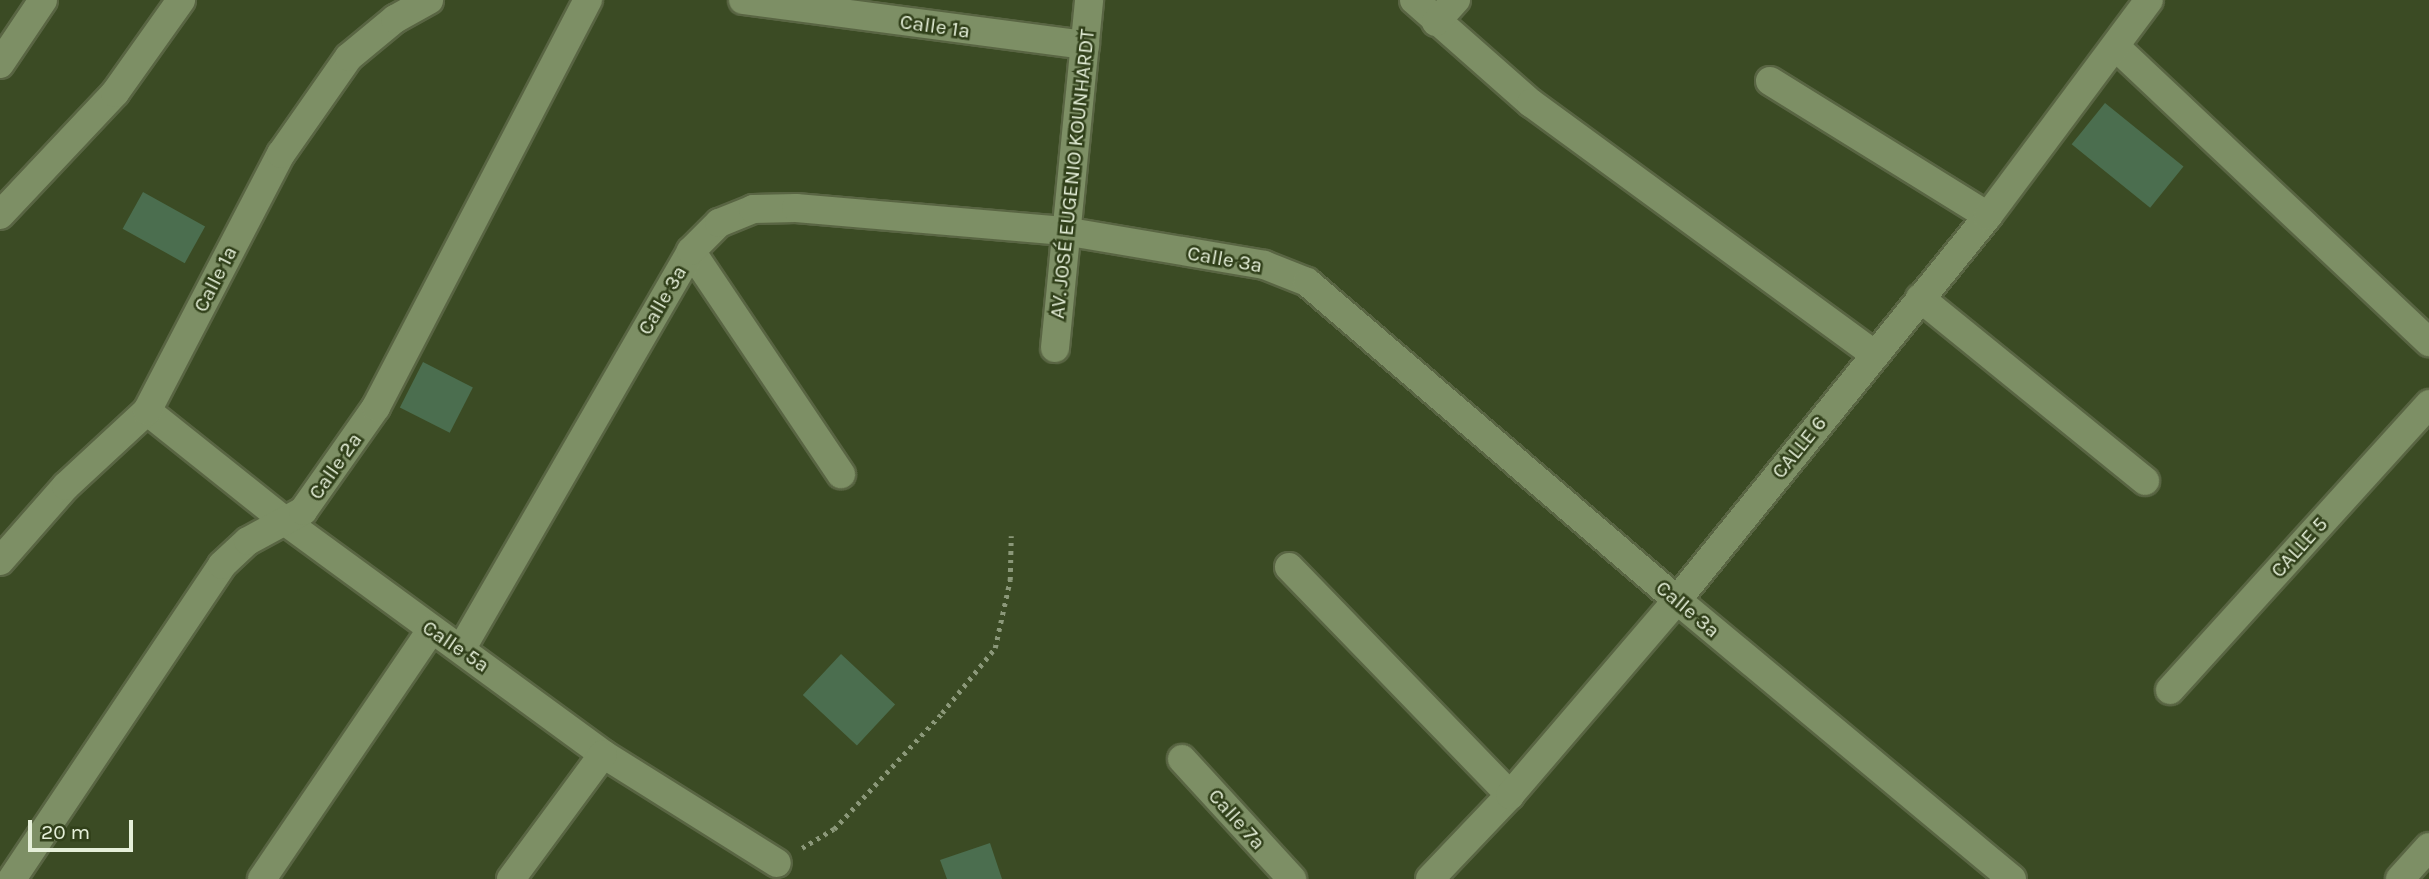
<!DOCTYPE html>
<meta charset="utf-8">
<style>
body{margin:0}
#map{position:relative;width:2429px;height:879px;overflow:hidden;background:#3b4b24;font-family:Karla,sans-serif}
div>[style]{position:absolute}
.building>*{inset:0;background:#4b6e4f;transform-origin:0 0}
.path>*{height:4.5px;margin-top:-2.25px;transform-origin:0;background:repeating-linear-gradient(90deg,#8b9879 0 3.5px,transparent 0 8.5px)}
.roads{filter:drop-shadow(2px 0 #596543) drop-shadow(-2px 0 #596543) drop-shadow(0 2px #596543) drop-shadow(0 -2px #596543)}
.minor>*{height:28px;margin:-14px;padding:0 14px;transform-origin:14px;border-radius:14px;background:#7d8f65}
span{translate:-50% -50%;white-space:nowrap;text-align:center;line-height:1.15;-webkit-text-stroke:5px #31401a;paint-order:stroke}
.street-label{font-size:21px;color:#e5efd9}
.scale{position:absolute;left:28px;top:820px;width:105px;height:32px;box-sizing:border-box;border:4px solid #e5efd9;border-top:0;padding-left:9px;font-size:21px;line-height:24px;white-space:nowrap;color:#e5efd9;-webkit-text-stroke:5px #31401a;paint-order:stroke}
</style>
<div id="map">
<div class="building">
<i style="left:2105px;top:103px;width:101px;height:53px;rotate:39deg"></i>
<i style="left:143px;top:192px;width:71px;height:42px;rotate:29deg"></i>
<i style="left:423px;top:362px;width:56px;height:51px;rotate:27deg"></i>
<i style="left:841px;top:654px;width:74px;height:56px;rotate:43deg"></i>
<i style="clip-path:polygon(990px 843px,1002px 879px,947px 879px,940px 860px)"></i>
</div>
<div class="path">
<i style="left:802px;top:848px;width:37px;rotate:-31deg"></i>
<i style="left:834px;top:829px;width:158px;rotate:-47deg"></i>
<i style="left:942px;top:713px;width:84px;rotate:-50.8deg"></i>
<i style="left:995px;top:648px;width:70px;rotate:-77.6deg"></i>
<i style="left:1010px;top:580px;width:44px;rotate:-88.7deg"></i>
</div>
<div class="roads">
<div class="minor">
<i style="left:743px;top:0;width:345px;rotate:7.5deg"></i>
<i style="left:1414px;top:0;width:156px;rotate:41.4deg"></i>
<i style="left:1531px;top:103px;width:425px;rotate:36.2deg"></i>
<i style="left:1436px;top:22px;width:30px;rotate:-48deg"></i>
<i style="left:2117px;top:48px;width:429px;rotate:43.3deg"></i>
<i style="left:0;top:64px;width:77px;rotate:-56.1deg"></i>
<i style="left:1770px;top:81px;width:256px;rotate:31.8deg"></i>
<i style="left:0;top:215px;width:168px;rotate:-46.7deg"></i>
<i style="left:115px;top:93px;width:114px;rotate:-54.6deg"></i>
<i style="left:691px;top:251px;width:269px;rotate:56.1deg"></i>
<i style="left:1920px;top:298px;width:290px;rotate:39.1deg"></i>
<i style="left:1055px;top:348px;width:350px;rotate:-84.4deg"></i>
<i style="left:147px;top:411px;width:178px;rotate:38.6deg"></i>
<i style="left:286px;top:522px;width:393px;rotate:36.2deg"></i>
<i style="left:603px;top:754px;width:205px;rotate:32.1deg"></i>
<i style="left:0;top:561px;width:100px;rotate:-48.7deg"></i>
<i style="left:66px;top:486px;width:110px;rotate:-42.8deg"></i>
<i style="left:147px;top:411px;width:290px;rotate:-62.5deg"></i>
<i style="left:281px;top:154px;width:118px;rotate:-55deg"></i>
<i style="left:349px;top:57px;width:60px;rotate:-39.6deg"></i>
<i style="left:395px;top:19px;width:39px;rotate:-29deg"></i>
<i style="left:1289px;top:567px;width:318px;rotate:45.9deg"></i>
<i style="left:462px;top:648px;width:458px;rotate:-60deg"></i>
<i style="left:691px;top:251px;width:40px;rotate:-45deg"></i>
<i style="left:719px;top:223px;width:37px;rotate:-22deg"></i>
<i style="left:753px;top:209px;width:43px;rotate:-1.3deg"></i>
<i style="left:796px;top:208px;width:269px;rotate:4.9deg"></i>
<i style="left:1064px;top:231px;width:203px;rotate:9.6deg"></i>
<i style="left:1264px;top:265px;width:46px;rotate:21.6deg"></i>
<i style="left:1307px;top:282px;width:488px;rotate:40.7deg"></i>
<i style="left:1677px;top:600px;width:436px;rotate:39.8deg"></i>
<i style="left:2170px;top:690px;width:386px;rotate:-47.8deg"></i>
<i style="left:1182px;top:759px;width:163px;rotate:47.5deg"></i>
<i style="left:12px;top:879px;width:378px;rotate:-56.2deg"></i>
<i style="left:222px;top:565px;width:35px;rotate:-43deg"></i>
<i style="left:248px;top:541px;width:63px;rotate:-28.6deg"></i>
<i style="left:303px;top:511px;width:127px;rotate:-54.9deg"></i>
<i style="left:376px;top:407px;width:459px;rotate:-62.5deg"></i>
<i style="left:262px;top:879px;width:301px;rotate:-55.8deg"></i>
<i style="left:511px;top:879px;width:155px;rotate:-53.6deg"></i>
<i style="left:1430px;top:879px;width:116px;rotate:-46.4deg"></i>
<i style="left:1510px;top:795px;width:257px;rotate:-49.4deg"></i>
<i style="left:1677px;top:600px;width:494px;rotate:-51deg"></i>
<i style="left:1988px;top:216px;width:269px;rotate:-53.3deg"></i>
<i style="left:2400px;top:879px;width:43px;rotate:-47.8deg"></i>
</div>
</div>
<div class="street-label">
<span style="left:935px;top:26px;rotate:8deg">Calle 1ª</span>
<span style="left:1072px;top:174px;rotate:-84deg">AV. JOSÉ EUGENIO KOUNHARDT</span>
<span style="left:1225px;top:259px;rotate:10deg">Calle 3ª</span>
<span style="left:215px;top:279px;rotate:-63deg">Calle 1ª</span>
<span style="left:662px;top:300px;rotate:-60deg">Calle 3ª</span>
<span style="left:1799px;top:447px;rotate:-51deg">CALLE 6</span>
<span style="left:335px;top:466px;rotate:-55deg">Calle 2ª</span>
<span style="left:2299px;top:547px;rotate:-48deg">CALLE 5</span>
<span style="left:1688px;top:609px;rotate:40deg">Calle 3ª</span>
<span style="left:456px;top:646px;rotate:34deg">Calle 5ª</span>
<span style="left:1237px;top:819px;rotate:48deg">Calle 7ª</span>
</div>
<div class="scale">20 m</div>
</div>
